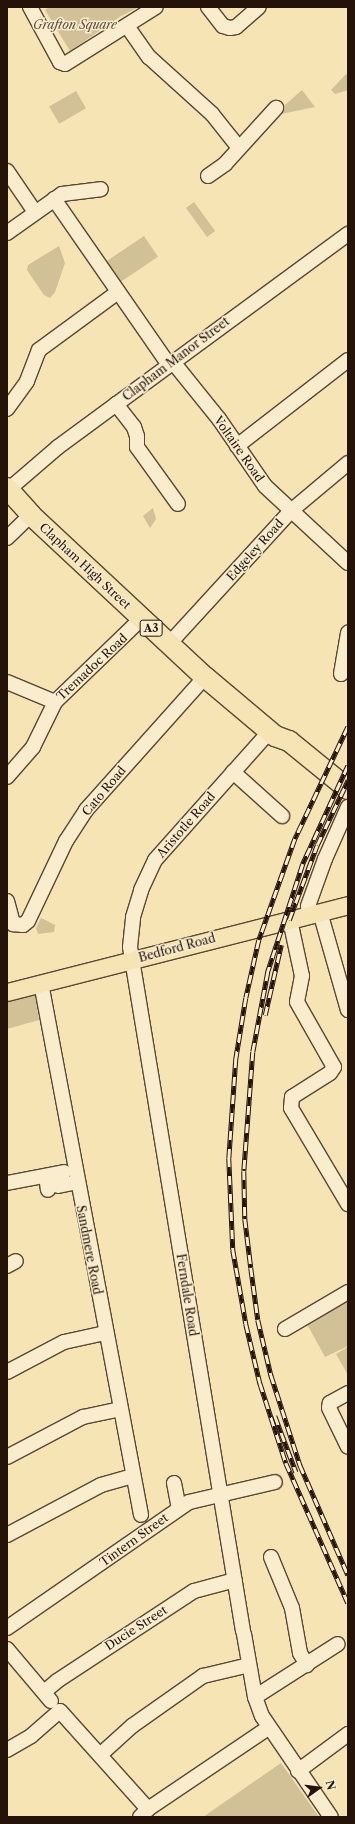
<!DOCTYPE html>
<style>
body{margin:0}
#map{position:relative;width:355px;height:1824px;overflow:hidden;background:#f6e4b4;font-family:"Libre Caslon Text",serif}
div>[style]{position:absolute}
.green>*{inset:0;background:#d2c097;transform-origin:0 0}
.roads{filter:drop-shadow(1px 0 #594734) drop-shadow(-1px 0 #594734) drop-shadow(0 1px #594734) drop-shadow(0 -1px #594734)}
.minor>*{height:14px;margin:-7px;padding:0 7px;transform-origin:7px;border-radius:7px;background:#f9edce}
.major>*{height:17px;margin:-8.5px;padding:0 8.5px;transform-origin:8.5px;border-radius:8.5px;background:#f6e4b4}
.highway>*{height:20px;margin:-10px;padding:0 10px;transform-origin:10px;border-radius:10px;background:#f6e4b4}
.rail>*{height:4.5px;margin-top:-2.25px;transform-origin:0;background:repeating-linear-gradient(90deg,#f9edce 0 9px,#251309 0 18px);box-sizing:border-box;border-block:1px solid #251309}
span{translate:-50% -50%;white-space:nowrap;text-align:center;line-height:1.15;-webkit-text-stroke:3px #f9edce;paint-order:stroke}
.shield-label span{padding:1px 3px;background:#f9edce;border:1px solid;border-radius:3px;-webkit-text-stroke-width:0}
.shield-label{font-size:11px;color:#251309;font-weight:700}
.park-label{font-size:12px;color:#62503b;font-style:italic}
.street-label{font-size:12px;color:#251309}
.frame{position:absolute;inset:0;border:8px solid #251309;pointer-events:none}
.north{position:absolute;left:299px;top:1768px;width:40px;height:40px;-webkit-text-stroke:3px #f9edce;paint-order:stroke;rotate:76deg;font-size:11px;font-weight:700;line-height:16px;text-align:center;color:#251309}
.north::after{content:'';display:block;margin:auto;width:14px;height:18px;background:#251309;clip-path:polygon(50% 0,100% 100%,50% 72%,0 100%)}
</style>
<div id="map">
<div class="green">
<i style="clip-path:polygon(49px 7px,139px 7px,121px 16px,70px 51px,45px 10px)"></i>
<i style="clip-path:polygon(346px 74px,348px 76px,348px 90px,335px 94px,331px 90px)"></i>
<i style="clip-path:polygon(302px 90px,315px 107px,281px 114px,278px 111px)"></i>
<i style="left:76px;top:91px;width:20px;height:31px;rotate:60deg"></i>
<i style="left:194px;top:202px;width:36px;height:10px;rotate:54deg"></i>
<i style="left:144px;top:236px;width:25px;height:48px;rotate:56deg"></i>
<i style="clip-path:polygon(59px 246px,65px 263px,55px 292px,50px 298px,44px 295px,27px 270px,28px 265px)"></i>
<i style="clip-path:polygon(153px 508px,156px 519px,150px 528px,143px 516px)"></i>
<i style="clip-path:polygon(41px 918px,55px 925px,54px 932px,38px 934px,36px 928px)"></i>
<i style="clip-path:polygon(35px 994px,39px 1020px,7px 1029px,7px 1001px)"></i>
<i style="clip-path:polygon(348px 1301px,348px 1346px,325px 1357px,307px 1324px)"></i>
<i style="clip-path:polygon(348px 1347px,348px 1375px,336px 1354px)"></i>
<i style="clip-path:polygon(281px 1763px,319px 1817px,203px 1817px)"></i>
</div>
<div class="roads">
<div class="minor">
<i style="left:30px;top:7px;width:63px;rotate:61.4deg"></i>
<i style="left:60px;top:62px;width:5px;rotate:22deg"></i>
<i style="left:65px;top:64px;width:107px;rotate:-32.1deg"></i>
<i style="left:208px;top:7px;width:24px;rotate:52deg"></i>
<i style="left:223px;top:26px;width:7px;rotate:16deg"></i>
<i style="left:230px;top:28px;width:6px;rotate:-9deg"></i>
<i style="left:236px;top:27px;width:30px;rotate:-41deg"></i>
<i style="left:127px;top:26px;width:38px;rotate:55deg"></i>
<i style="left:149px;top:57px;width:85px;rotate:42.1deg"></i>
<i style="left:212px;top:114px;width:43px;rotate:51.5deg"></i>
<i style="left:7px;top:171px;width:50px;rotate:55.7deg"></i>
<i style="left:208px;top:176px;width:21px;rotate:-35deg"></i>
<i style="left:225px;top:164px;width:76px;rotate:-47.7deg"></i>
<i style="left:54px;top:199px;width:202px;rotate:55.3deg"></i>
<i style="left:7px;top:233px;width:67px;rotate:-35.3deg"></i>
<i style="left:62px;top:194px;width:39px;rotate:-7deg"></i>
<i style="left:173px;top:362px;width:73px;rotate:51.1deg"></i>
<i style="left:219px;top:419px;width:81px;rotate:55.5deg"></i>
<i style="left:265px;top:486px;width:113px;rotate:42.9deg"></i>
<i style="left:116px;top:404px;width:29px;rotate:52deg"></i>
<i style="left:134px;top:427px;width:9px;rotate:72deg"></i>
<i style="left:137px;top:436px;width:11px;rotate:90deg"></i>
<i style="left:137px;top:447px;width:70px;rotate:54.3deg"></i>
<i style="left:7px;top:409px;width:34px;rotate:-54deg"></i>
<i style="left:27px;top:381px;width:33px;rotate:-69deg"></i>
<i style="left:39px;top:350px;width:98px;rotate:-36.3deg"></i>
<i style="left:237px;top:446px;width:140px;rotate:-37.8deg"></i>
<i style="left:8px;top:490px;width:66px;rotate:-40.7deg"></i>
<i style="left:58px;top:447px;width:360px;rotate:-36.3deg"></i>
<i style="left:7px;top:538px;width:33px;rotate:-44deg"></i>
<i style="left:169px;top:644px;width:182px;rotate:-47.5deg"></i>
<i style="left:292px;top:510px;width:73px;rotate:-40deg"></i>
<i style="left:341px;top:674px;width:42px;rotate:-80.3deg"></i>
<i style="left:7px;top:682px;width:52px;rotate:22.6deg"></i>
<i style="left:233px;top:772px;width:66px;rotate:41.9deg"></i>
<i style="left:7px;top:777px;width:40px;rotate:-49deg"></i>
<i style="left:33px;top:747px;width:50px;rotate:-63.9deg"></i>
<i style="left:55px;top:702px;width:120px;rotate:-44deg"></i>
<i style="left:7px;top:901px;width:24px;rotate:75deg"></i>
<i style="left:13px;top:924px;width:10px;rotate:6deg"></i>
<i style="left:23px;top:925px;width:6px;rotate:-39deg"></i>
<i style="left:28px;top:921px;width:89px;rotate:-64.6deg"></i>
<i style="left:66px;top:841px;width:37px;rotate:-57deg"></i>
<i style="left:86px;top:810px;width:178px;rotate:-48.2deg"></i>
<i style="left:320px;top:912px;width:102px;rotate:74.1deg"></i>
<i style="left:309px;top:915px;width:9px;rotate:-96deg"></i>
<i style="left:308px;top:906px;width:50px;rotate:-70.1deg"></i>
<i style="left:325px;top:859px;width:57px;rotate:-66.1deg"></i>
<i style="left:290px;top:920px;width:57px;rotate:77.9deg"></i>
<i style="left:302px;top:976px;width:26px;rotate:101deg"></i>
<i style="left:297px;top:1002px;width:75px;rotate:60.4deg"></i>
<i style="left:334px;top:1067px;width:7px;rotate:124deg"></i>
<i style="left:330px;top:1073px;width:45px;rotate:147.7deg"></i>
<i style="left:292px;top:1097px;width:11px;rotate:95deg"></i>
<i style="left:291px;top:1108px;width:112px;rotate:59.3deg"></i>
<i style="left:41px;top:983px;width:541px;rotate:79.35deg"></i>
<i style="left:46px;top:1176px;width:14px;rotate:82deg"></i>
<i style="left:7px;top:1183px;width:58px;rotate:-10.9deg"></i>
<i style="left:58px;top:1186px;width:19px;rotate:-12deg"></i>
<i style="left:7px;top:1266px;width:10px;rotate:-29deg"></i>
<i style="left:285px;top:1329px;width:73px;rotate:-30.4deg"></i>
<i style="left:7px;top:1372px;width:64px;rotate:-27.8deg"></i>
<i style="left:64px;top:1342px;width:42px;rotate:-12.4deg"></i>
<i style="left:348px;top:1393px;width:21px;rotate:151deg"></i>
<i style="left:330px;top:1403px;width:5px;rotate:101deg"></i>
<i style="left:329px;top:1408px;width:43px;rotate:64deg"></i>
<i style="left:7px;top:1457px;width:86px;rotate:-27.8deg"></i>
<i style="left:83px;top:1417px;width:38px;rotate:-12deg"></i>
<i style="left:174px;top:1483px;width:25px;rotate:79deg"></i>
<i style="left:7px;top:1535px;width:106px;rotate:-28deg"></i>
<i style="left:101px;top:1485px;width:33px;rotate:-16deg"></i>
<i style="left:271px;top:1557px;width:55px;rotate:67.6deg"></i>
<i style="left:292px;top:1608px;width:46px;rotate:79.9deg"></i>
<i style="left:300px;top:1653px;width:14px;rotate:60deg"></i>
<i style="left:7px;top:1628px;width:221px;rotate:-34.7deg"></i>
<i style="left:189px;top:1502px;width:88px;rotate:-13.1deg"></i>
<i style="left:243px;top:1631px;width:693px;rotate:-99.38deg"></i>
<i style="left:130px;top:947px;width:30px;rotate:-84deg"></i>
<i style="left:133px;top:917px;width:28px;rotate:-73deg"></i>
<i style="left:141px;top:890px;width:33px;rotate:-65deg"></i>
<i style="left:155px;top:860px;width:173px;rotate:-48.3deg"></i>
<i style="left:244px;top:1634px;width:64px;rotate:80.1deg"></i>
<i style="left:255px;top:1697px;width:20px;rotate:70deg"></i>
<i style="left:262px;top:1716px;width:122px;rotate:55.7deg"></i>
<i style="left:7px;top:1649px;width:68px;rotate:49.8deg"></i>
<i style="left:44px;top:1692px;width:17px;rotate:-40deg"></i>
<i style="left:57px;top:1681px;width:164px;rotate:-33.3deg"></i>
<i style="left:194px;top:1591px;width:42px;rotate:-15deg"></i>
<i style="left:255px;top:1697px;width:98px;rotate:-32.6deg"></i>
<i style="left:7px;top:1750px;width:28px;rotate:-30deg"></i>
<i style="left:31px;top:1736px;width:38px;rotate:-41deg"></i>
<i style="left:60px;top:1711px;width:132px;rotate:48.1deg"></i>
<i style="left:100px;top:1755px;width:43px;rotate:-42.2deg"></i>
<i style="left:132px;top:1726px;width:87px;rotate:-35.2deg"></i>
<i style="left:203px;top:1676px;width:47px;rotate:-13.4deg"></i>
<i style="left:298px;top:1771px;width:62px;rotate:-36.5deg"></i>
<i style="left:140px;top:1817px;width:11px;rotate:-45deg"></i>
<i style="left:148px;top:1809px;width:145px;rotate:-34deg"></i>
</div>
<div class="major">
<i style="left:7px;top:992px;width:352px;rotate:-14.3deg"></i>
</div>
<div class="highway">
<i style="left:7px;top:488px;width:36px;rotate:48deg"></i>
<i style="left:31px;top:515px;width:238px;rotate:43deg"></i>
<i style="left:205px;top:677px;width:92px;rotate:40.1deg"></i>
<i style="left:275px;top:736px;width:15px;rotate:20deg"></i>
<i style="left:289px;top:741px;width:76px;rotate:39.1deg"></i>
</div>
</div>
<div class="rail">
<i style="left:348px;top:727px;width:124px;rotate:115.3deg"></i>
<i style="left:295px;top:839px;width:107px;rotate:109.6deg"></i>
<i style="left:259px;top:940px;width:59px;rotate:102.6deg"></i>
<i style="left:246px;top:998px;width:62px;rotate:99.3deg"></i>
<i style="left:236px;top:1059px;width:99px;rotate:94deg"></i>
<i style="left:229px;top:1158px;width:92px;rotate:87.5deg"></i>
<i style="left:233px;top:1250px;width:75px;rotate:80deg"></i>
<i style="left:246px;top:1324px;width:61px;rotate:76.7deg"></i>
<i style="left:260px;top:1383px;width:84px;rotate:72deg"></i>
<i style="left:286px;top:1463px;width:153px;rotate:66.1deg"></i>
<i style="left:348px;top:766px;width:108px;rotate:114.7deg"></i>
<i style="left:303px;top:864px;width:114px;rotate:108deg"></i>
<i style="left:268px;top:972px;width:81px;rotate:100.6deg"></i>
<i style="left:253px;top:1052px;width:119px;rotate:94.3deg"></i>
<i style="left:244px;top:1171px;width:48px;rotate:88.8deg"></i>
<i style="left:245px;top:1219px;width:49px;rotate:83deg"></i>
<i style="left:251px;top:1268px;width:52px;rotate:82.3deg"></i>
<i style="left:258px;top:1320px;width:57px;rotate:76.7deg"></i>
<i style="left:271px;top:1375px;width:95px;rotate:72.1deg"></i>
<i style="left:300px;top:1465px;width:120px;rotate:66.4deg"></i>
<i style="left:289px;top:920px;width:80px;rotate:-69.5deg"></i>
<i style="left:317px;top:845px;width:72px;rotate:-64.5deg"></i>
<i style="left:265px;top:1015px;width:72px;rotate:-77.1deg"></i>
<i style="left:275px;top:1416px;width:60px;rotate:69.4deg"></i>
</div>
<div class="shield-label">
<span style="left:151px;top:628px">A3</span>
</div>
<div class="park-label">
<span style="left:75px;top:25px">Grafton Square</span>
</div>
<div class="street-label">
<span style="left:176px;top:359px;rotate:-37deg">Clapham Manor Street</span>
<span style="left:239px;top:449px;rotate:55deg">Voltaire Road</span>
<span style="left:255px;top:550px;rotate:-48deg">Edgeley Road</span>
<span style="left:85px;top:566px;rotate:43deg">Clapham High Street</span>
<span style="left:92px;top:667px;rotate:-43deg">Tremadoc Road</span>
<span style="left:104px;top:791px;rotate:-50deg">Cato Road</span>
<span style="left:186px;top:825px;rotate:-49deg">Aristotle Road</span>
<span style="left:177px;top:948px;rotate:-15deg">Bedford Road</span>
<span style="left:89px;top:1250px;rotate:79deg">Sandmere Road</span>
<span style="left:187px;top:1295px;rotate:81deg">Ferndale Road</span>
<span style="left:134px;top:1540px;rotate:-36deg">Tintern Street</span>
<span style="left:136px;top:1628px;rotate:-33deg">Ducie Street</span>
</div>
<div class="frame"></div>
<div class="north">N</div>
</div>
